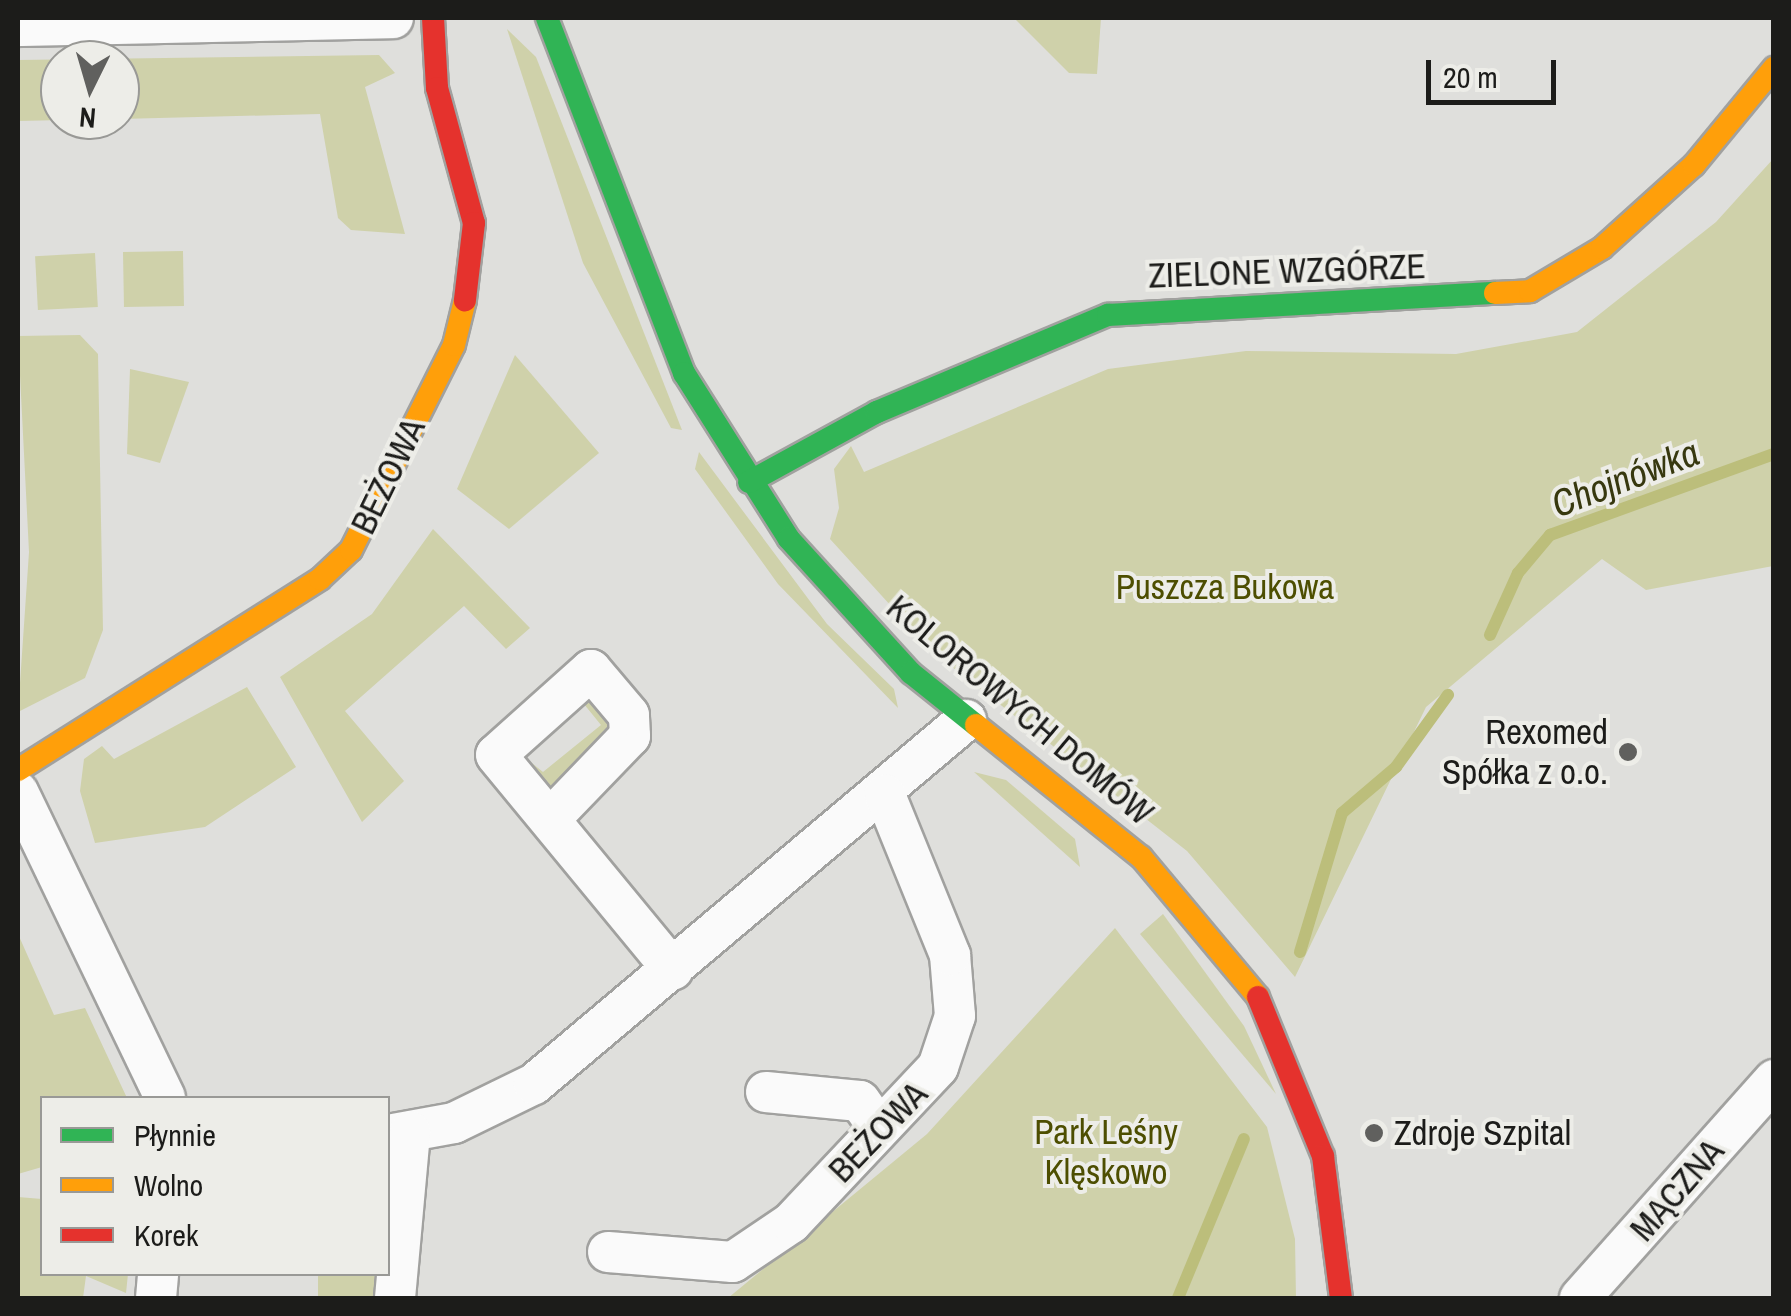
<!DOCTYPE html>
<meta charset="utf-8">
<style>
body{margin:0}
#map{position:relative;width:1791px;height:1316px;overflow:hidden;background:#dfdfdc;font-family:"Archivo Narrow",sans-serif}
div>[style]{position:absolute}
.green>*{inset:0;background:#cfd1aa;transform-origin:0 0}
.stream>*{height:12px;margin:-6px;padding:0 6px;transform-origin:6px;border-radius:6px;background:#bcbe7b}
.roads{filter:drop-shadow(2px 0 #a1a19f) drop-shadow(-2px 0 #a1a19f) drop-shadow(0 2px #a1a19f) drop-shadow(0 -2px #a1a19f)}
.street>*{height:40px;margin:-20px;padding:0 20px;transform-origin:20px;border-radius:20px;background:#fafafa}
.fast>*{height:22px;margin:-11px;padding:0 11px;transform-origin:11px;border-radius:11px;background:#30b455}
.slow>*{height:22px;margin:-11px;padding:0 11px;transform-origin:11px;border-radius:11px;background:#ff9f0a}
.jam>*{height:22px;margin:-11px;padding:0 11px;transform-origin:11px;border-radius:11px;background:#e5322d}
.dots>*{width:28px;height:28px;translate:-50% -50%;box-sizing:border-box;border:5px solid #edede8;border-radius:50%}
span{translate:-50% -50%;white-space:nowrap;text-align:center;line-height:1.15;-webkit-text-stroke:8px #edede8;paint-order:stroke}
.street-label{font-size:35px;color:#1c1c1a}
.park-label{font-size:35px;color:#4d4e01}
.poi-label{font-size:35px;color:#1c1c1a}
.right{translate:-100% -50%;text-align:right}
.left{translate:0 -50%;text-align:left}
.water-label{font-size:38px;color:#37380f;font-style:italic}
.frame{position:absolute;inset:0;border:20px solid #1c1c1a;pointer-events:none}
.legend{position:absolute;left:40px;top:1096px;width:350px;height:180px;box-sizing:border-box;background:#edede8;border:2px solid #999996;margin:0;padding:12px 18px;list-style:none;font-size:30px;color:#1c1c1a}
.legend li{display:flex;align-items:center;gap:20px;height:50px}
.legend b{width:50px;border:2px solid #999996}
.north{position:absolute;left:40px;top:40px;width:100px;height:100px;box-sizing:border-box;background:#edede8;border:2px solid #999996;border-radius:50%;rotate:185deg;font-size:28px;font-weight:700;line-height:40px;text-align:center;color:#1c1c1a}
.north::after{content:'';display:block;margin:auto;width:35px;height:45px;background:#60605e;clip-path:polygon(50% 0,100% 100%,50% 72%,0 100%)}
.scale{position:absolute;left:1426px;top:60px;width:130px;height:45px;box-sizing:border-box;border:5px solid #1c1c1a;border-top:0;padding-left:12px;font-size:30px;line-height:35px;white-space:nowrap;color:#1c1c1a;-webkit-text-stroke:8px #edede8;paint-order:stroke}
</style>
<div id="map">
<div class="green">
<i style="clip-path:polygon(1014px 18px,1101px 18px,1097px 74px,1069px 73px)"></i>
<i style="clip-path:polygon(507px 29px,536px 57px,682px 430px,671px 428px,583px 263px)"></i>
<i style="clip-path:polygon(379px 55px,395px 73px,365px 87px,405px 234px,351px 230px,338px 218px,320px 114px,120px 119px,120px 60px,60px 60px,64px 120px,18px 121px,18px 60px)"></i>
<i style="clip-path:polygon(1773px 159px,1773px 566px,1646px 590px,1602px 559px,1426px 707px,1295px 977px,1187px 851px,933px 652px,830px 539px,839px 508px,834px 469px,851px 446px,864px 472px,1108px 369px,1246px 351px,1456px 354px,1577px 332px,1716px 222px)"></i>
<i style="left:183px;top:251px;width:55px;height:60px;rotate:89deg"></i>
<i style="left:95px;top:253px;width:54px;height:60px;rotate:87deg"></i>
<i style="clip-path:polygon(80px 335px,98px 354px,103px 630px,85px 678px,18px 712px,29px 552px,18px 336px)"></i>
<i style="clip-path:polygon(515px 355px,599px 453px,509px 529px,457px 489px)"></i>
<i style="clip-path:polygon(130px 369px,189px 382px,160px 463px,127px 454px)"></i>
<i style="clip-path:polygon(699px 452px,827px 624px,894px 689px,898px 708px,778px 584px,695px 469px)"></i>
<i style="clip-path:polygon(433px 529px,530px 628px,506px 649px,464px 606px,345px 711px,404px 781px,362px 822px,280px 677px,372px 614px)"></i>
<i style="clip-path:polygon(247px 687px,296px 767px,205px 827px,95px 843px,80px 791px,84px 759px,102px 746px,114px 759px)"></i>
<i style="clip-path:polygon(591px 695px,617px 720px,547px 790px,518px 752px,543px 772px,601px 725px,579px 698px)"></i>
<i style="clip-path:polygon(974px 772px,1006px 780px,1075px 839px,1080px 867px)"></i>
<i style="clip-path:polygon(1163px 914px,1244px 1026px,1276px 1094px,1140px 934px)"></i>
<i style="clip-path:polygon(1115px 928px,1267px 1127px,1295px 1239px,1296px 1298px,728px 1298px,927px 1134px)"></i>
<i style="clip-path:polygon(18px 934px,54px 1015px,85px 1008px,127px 1098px,42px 1098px,42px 1167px,18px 1174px)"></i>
<i style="clip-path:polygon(18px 1197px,42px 1199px,42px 1274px,128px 1274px,126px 1293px,86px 1276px,83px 1298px,18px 1298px)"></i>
<i style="left:318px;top:1274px;width:57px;height:24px"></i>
</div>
<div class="stream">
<i style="left:1490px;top:635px;width:68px;rotate:-65.7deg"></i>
<i style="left:1518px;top:573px;width:50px;rotate:-49.9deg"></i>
<i style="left:1550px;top:535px;width:238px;rotate:-19.9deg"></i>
<i style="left:1300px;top:952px;width:145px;rotate:-73.2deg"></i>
<i style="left:1342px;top:813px;width:71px;rotate:-40.4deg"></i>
<i style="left:1396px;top:767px;width:89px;rotate:-54.2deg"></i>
<i style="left:1178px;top:1298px;width:172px;rotate:-67.5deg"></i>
</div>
<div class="roads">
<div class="street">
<i style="left:18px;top:26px;width:375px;rotate:-1.2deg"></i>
<i style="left:18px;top:792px;width:339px;rotate:64.3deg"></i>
<i style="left:551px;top:818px;width:114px;rotate:-46.1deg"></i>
<i style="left:630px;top:736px;width:21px;rotate:-93deg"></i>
<i style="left:629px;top:715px;width:59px;rotate:-130.2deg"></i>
<i style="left:591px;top:670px;width:127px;rotate:138.2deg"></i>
<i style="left:496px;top:755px;width:278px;rotate:50.5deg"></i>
<i style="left:766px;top:1092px;width:94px;rotate:5.5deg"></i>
<i style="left:860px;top:1101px;width:33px;rotate:55deg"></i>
<i style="left:388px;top:1135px;width:67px;rotate:-10.3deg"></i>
<i style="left:454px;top:1123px;width:89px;rotate:-26deg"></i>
<i style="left:534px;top:1084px;width:565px;rotate:-40.12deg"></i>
<i style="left:608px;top:1252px;width:125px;rotate:4.6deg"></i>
<i style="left:733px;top:1262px;width:70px;rotate:-33.9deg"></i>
<i style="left:791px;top:1223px;width:214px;rotate:-46.7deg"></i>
<i style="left:938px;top:1067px;width:54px;rotate:-71.6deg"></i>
<i style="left:955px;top:1016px;width:61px;rotate:-94.7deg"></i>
<i style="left:950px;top:955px;width:173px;rotate:-112.1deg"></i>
<i style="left:156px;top:1298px;width:24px;rotate:-85deg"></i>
<i style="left:395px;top:1298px;width:167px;rotate:-84.8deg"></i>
<i style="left:1580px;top:1298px;width:292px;rotate:-48.3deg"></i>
</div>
<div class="fast">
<i style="left:547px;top:18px;width:381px;rotate:68.9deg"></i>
<i style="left:684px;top:373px;width:196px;rotate:57.7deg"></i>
<i style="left:789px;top:539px;width:181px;rotate:47.7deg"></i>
<i style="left:911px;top:673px;width:83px;rotate:38.7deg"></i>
<i style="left:749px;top:482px;width:146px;rotate:-28.7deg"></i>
<i style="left:877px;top:412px;width:251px;rotate:-22.8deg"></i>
<i style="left:1108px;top:315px;width:388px;rotate:-3.3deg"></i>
</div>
<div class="slow">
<i style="left:1495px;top:293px;width:35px;rotate:-3deg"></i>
<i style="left:1530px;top:291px;width:84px;rotate:-30.8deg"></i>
<i style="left:1602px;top:248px;width:124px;rotate:-42.1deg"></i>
<i style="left:1694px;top:165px;width:126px;rotate:-50.5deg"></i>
<i style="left:976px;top:725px;width:211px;rotate:38.7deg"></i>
<i style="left:1141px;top:857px;width:182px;rotate:50.1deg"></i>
<i style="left:18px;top:770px;width:357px;rotate:-32.3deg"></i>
<i style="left:320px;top:579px;width:42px;rotate:-43.1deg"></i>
<i style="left:351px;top:550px;width:229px;rotate:-63.3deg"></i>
<i style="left:454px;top:345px;width:46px;rotate:-76.3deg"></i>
</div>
<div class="jam">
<i style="left:433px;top:18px;width:70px;rotate:86.7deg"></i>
<i style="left:437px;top:88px;width:140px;rotate:74.7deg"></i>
<i style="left:474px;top:223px;width:78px;rotate:96.7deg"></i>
<i style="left:1258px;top:997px;width:172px;rotate:67.8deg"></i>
<i style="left:1323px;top:1156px;width:143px;rotate:82.8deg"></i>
</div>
</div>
<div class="dots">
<i style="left:1628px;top:752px;background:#60605e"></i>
<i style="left:1374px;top:1133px;background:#60605e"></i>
</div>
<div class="street-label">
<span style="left:1287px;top:271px;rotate:-2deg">ZIELONE WZGÓRZE</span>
<span style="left:388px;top:476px;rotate:-64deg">BEŻOWA</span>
<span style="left:1020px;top:710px;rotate:40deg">KOLOROWYCH DOMÓW</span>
<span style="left:878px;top:1132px;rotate:-46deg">BEŻOWA</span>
<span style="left:1677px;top:1190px;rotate:-49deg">MĄCZNA</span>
</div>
<div class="park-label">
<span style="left:1225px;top:587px">Puszcza Bukowa</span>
<span style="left:1106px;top:1152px">Park Leśny<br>Klęskowo</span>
</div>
<div class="poi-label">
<span class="right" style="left:1608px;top:752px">Rexomed<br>Spółka z o.o.</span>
<span class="left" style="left:1394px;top:1133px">Zdroje Szpital</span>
</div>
<div class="water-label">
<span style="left:1625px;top:478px;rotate:-21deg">Chojnówka</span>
</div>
<div class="frame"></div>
<ul class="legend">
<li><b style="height:12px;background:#30b455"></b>Płynnie</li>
<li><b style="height:12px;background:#ff9f0a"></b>Wolno</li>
<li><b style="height:12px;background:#e5322d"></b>Korek</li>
</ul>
<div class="north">N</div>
<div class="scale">20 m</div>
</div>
